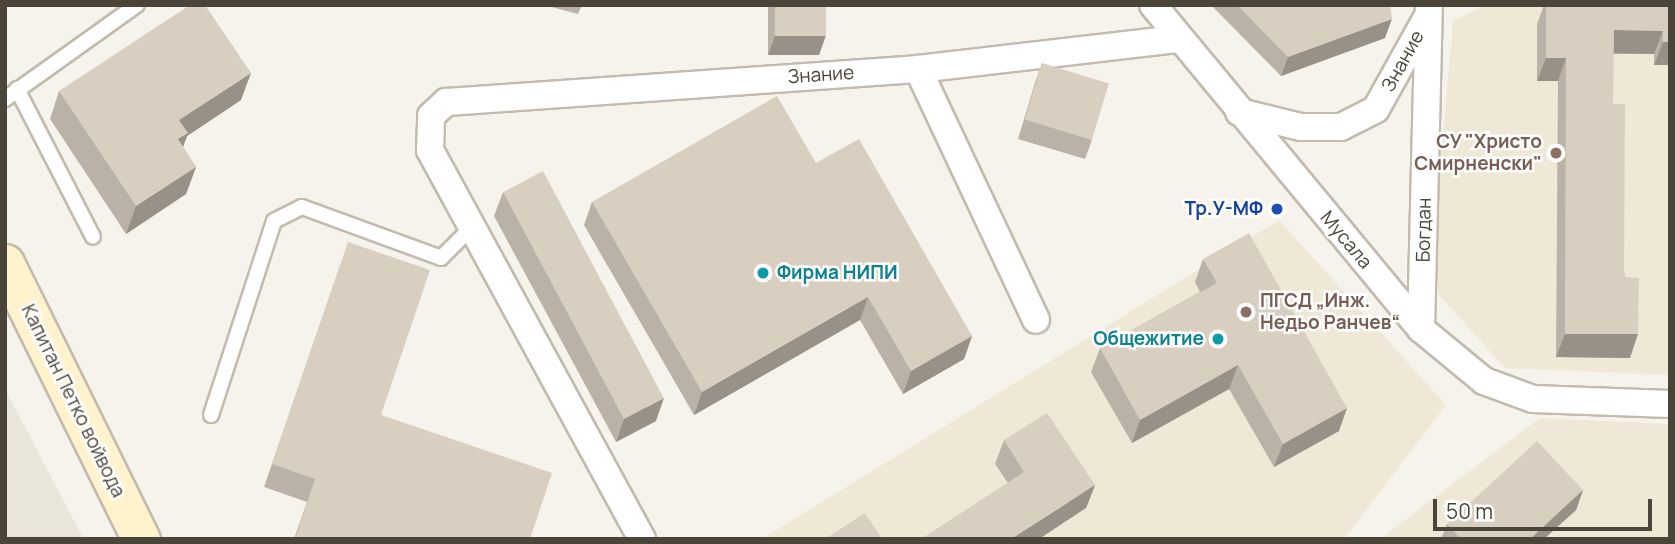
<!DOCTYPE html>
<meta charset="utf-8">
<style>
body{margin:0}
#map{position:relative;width:1675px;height:544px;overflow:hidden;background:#f6f3ec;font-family:Manrope,sans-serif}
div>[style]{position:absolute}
.residential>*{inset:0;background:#eae5da}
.education>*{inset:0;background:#efe8d6}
.roads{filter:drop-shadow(2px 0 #c2bbae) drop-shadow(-2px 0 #c2bbae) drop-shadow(0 2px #c2bbae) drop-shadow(0 -2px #c2bbae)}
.lane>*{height:14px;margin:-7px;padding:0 7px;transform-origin:7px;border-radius:7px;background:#fff}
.street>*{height:26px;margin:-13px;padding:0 13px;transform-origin:13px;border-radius:13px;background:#fff}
.secondary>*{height:37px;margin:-18.5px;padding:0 18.5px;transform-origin:18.5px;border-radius:18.5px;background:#fff3cd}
.wall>*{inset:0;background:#bab2a6}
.shaded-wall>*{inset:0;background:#979187}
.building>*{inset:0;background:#d8cfc1;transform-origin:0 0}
.dots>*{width:19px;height:19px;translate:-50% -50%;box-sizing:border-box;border:4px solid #fff;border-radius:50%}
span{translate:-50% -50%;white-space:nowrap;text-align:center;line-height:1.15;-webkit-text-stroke:5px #fff;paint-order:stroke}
.street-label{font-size:19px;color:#4b4439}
.education-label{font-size:19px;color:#785e54;font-weight:700}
.right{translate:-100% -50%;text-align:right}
.left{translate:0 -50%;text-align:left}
.transit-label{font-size:19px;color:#164399;font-weight:700}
.culture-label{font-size:19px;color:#0d838f;font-weight:700}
.frame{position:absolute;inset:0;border:7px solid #4b4439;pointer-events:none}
.scale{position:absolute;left:1433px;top:499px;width:219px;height:32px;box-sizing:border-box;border:4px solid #4b4439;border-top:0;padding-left:9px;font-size:21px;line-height:24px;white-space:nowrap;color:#4b4439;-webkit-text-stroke:5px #fff;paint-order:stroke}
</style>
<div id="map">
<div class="residential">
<i style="clip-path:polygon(5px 389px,82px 536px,83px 539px,5px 539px)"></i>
</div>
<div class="education">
<i style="clip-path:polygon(1486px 5px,1670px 5px,1669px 375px,1505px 368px,1430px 285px,1453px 21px)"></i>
<i style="clip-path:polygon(1279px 220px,1446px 405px,1344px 539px,762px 539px)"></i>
<i style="clip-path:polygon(1540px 418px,1670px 424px,1670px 539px,1380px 539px)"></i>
</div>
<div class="roads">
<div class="lane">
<i style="left:17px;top:89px;width:166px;rotate:62.8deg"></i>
<i style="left:5px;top:99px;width:162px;rotate:-35.5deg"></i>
<i style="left:211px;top:415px;width:204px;rotate:-72deg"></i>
<i style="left:274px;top:221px;width:31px;rotate:-27deg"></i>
<i style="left:302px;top:207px;width:148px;rotate:20.1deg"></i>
<i style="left:441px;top:258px;width:44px;rotate:-45deg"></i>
</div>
<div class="street">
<i style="left:1153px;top:5px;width:420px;rotate:50.4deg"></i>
<i style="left:1421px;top:329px;width:82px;rotate:39.5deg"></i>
<i style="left:1484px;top:381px;width:52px;rotate:20.2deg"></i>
<i style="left:1533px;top:399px;width:137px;rotate:2.1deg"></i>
<i style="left:918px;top:69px;width:277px;rotate:64.8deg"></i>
<i style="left:1239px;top:112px;width:64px;rotate:13.6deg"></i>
<i style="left:1301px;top:127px;width:40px"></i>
<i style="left:1341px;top:127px;width:39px;rotate:-27deg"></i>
<i style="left:1376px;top:109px;width:103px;rotate:-60.9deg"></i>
<i style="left:1421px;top:329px;width:324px;rotate:-88.6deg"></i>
<i style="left:642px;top:539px;width:443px;rotate:-118.6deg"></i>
<i style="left:430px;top:150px;width:34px;rotate:-88deg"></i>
<i style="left:431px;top:116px;width:21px;rotate:-43deg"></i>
<i style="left:446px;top:102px;width:473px;rotate:-4deg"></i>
<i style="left:918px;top:69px;width:263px;rotate:-6.6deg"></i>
</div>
<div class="secondary">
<i style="left:5px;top:263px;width:308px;rotate:63.8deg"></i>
</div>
</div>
<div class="wall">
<i style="clip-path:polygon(544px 5px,582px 5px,578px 14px)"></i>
<i style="clip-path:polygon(768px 5px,826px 5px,826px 35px,819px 55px,768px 55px)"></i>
<i style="clip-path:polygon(1214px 5px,1390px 5px,1385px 38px,1281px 76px,1213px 7px)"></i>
<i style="clip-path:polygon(1544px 5px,1670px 5px,1670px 65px,1654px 65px,1654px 54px,1613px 54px,1613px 104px,1630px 358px,1556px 357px,1558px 81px,1537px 81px,1537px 24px)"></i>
<i style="clip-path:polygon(1042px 63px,1092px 140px,1085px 159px,1018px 139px,1035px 83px)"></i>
<i style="clip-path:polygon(59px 91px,241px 100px,187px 136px,183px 147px,196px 167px,186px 194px,126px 234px,50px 119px)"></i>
<i style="clip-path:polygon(816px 163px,972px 336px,964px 359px,903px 394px,860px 320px,694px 415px,584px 225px,592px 202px)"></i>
<i style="clip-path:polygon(503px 192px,656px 421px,616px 442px,494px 216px)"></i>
<i style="clip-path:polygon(1203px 259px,1339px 431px,1274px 467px,1229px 389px,1132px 443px,1091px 372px,1100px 348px,1200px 292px,1195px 282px)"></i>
<i style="clip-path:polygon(340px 266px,381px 415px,530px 539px,294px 539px,307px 502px,264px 487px)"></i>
<i style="clip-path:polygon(1004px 440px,1095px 485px,1086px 508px,1008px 483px,995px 464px)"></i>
<i style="clip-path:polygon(1583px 490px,1576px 510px,1544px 539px,1441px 539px,1447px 524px)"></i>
</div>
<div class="shaded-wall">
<i style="clip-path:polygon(1392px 19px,1385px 38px,1281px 76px,1288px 57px)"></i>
<i style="clip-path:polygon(1614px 30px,1663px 31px,1654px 54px,1605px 53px)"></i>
<i style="clip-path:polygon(826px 35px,819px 55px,768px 55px,775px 36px)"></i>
<i style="clip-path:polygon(1663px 42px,1670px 42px,1670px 65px,1654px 65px)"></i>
<i style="clip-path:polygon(1546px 58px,1566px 58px,1558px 81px,1537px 81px)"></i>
<i style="clip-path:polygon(251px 73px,241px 100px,187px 136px,178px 160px,168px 167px,179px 120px)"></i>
<i style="clip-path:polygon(196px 167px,186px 194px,126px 234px,136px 206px)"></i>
<i style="clip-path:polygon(868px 297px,860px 320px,694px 415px,702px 392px)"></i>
<i style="clip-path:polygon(1565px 334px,1638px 334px,1630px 358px,1556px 357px)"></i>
<i style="clip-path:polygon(972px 336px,964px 359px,903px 394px,911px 371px)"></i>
<i style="clip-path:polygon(1238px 365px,1229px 389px,1132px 443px,1140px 420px)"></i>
<i style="clip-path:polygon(664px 398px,656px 421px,616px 442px,624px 419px)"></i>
<i style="clip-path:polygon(1347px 408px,1339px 431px,1274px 467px,1283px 444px)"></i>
<i style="clip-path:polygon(1095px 485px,1086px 508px,1039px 539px,1011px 539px)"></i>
<i style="clip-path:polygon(1583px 490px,1576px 510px,1544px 539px,1530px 539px)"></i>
</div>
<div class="building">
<i style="clip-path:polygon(190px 5px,205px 5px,251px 73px,179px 120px,188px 133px,178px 139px,196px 167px,136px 206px,59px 91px)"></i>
<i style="left:775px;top:5px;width:51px;height:31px"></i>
<i style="clip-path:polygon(1237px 5px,1390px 5px,1392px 19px,1288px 57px)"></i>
<i style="clip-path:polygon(1546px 5px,1670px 5px,1670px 42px,1663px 42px,1663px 31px,1614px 30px,1613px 104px,1625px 104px,1624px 277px,1639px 278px,1638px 334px,1565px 334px,1566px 58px,1546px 58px)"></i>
<i style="left:1042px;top:63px;width:70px;height:59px;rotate:17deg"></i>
<i style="clip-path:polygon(777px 96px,816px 163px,859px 139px,972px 336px,911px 371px,868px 297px,702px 392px,592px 202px)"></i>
<i style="left:543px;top:171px;width:257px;height:45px;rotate:62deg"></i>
<i style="clip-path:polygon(1249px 233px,1347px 408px,1283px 444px,1238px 365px,1140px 420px,1100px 348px,1217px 283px,1203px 259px)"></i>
<i style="clip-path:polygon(348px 242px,430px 270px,381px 415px,552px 473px,530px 539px,295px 539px,315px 479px,272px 464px)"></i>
<i style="clip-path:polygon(1047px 413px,1095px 485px,1011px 539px,921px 539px,1024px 472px,1004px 440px)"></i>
<i style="clip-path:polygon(1537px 441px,1583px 490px,1530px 539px,1461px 539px,1447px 524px)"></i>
<i style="clip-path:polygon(865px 513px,882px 539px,825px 539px)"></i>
</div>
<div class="dots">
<i style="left:1556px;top:153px;background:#8d6e63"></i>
<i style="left:1277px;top:209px;background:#1a4fb4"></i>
<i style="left:763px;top:273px;background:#0f9aa8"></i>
<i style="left:1246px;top:312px;background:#8d6e63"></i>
<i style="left:1218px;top:339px;background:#0f9aa8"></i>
</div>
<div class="street-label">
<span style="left:1403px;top:61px;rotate:-61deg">Знание</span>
<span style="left:821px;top:75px;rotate:-4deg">Знание</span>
<span style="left:1424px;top:230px;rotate:-89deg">Богдан</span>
<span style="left:1346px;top:240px;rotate:50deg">Мусала</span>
<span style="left:73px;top:401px;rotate:64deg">Капитан Петко войвода</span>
</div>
<div class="education-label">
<span class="right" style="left:1542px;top:153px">СУ "Христо<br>Смирненски"</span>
<span class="left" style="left:1260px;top:312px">ПГСД „Инж.<br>Недьо Ранчев“</span>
</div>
<div class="transit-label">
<span class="right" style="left:1263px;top:209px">Тр.У-МФ</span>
</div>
<div class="culture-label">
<span class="left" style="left:777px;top:273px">Фирма НИПИ</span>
<span class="right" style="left:1204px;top:339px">Общежитие</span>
</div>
<div class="frame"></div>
<div class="scale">50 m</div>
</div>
